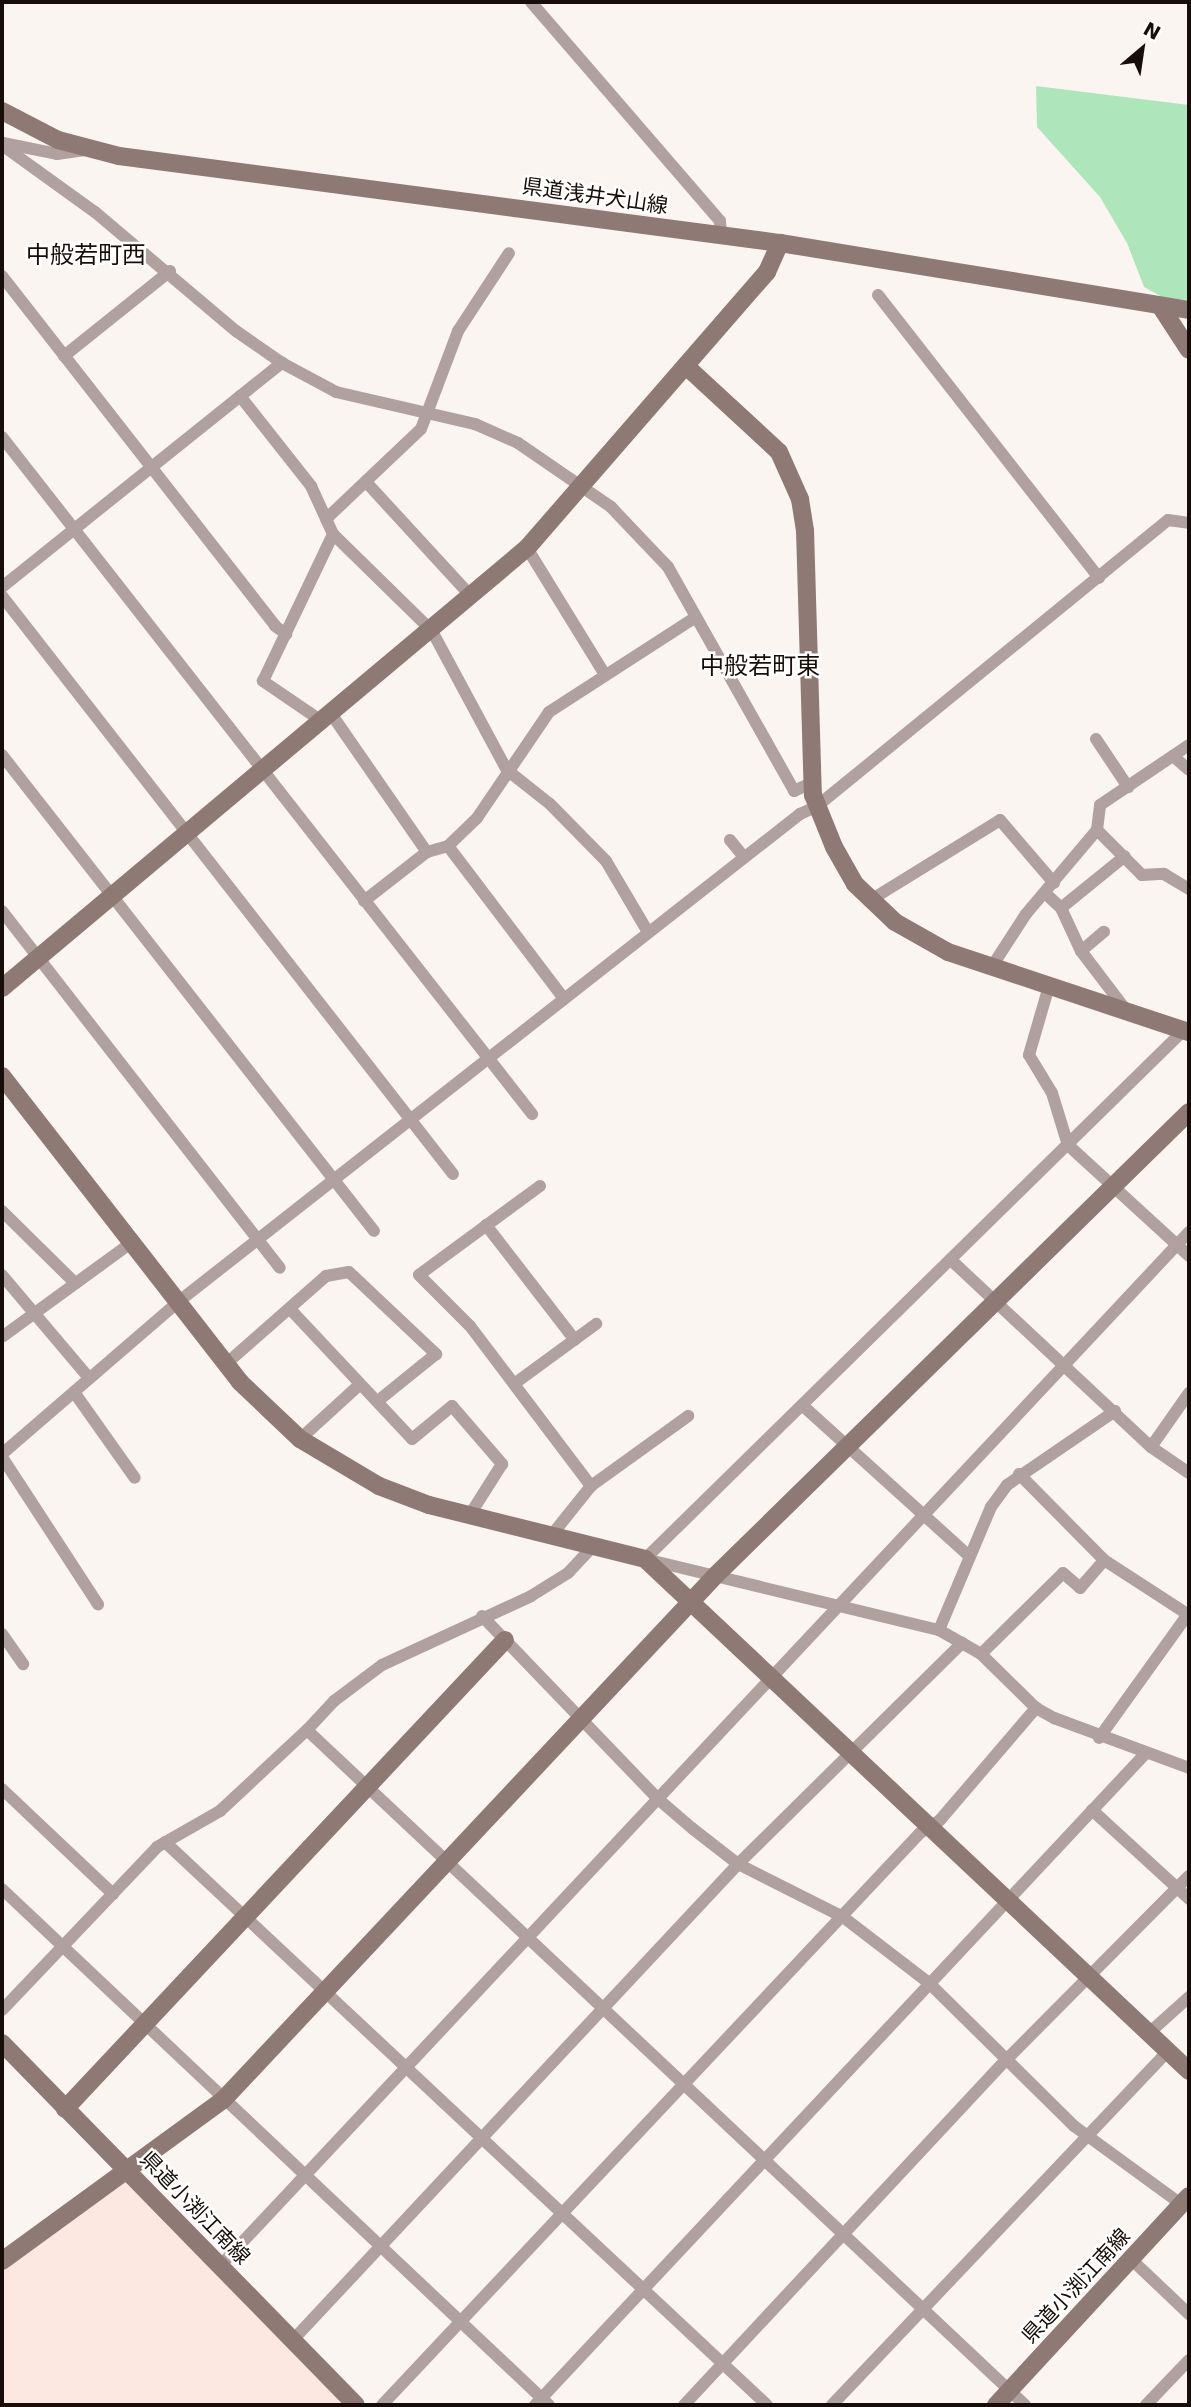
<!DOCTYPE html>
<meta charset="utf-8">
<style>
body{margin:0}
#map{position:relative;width:1191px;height:2407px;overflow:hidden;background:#fbf5f2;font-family:"DejaVu Sans","Noto Sans JP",sans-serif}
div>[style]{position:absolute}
.commercial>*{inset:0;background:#fce7e1}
.green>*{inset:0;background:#afe5bb}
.street>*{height:12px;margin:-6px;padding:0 6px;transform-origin:6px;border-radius:6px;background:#b0a19f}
.secondary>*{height:18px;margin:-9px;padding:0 9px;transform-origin:9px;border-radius:9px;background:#8e7975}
span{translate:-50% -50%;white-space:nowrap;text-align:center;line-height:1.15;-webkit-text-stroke:5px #fff;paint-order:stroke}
.street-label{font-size:21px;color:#170d09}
.quarter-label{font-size:24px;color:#170d09}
.frame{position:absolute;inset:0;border:4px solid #170d09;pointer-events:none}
.north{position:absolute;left:1107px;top:14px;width:70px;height:70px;-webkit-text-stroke:5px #fff;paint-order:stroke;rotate:29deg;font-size:19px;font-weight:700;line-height:28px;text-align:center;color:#170d09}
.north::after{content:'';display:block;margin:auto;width:24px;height:32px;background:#170d09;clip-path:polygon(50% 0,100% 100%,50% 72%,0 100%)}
</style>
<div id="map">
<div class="commercial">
<i style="clip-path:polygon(126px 2169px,357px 2405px,2px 2405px,2px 2261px)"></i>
</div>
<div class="green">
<i style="clip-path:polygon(1036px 86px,1189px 105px,1189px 300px,1164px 298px,1144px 287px,1127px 243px,1100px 197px,1037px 127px)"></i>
</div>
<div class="street">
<i style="left:531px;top:2px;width:289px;rotate:49.2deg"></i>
<i style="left:720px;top:221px;width:14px;rotate:86deg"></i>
<i style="left:3px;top:143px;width:55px;rotate:11.5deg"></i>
<i style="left:57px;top:154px;width:28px;rotate:-8deg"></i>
<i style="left:2px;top:145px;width:115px;rotate:35.8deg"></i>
<i style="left:95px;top:212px;width:185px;rotate:40.2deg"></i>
<i style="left:236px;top:331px;width:56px;rotate:34.8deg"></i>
<i style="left:282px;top:363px;width:61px;rotate:28.2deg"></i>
<i style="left:336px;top:392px;width:143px;rotate:13deg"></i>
<i style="left:475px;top:424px;width:47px;rotate:23.8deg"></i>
<i style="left:518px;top:443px;width:113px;rotate:34.5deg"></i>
<i style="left:611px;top:507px;width:83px;rotate:46.5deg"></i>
<i style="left:668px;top:567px;width:257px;rotate:60.6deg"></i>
<i style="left:794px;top:791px;width:21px;rotate:-25deg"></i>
<i style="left:2px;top:276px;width:444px;rotate:52deg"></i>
<i style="left:275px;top:626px;width:14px;rotate:36deg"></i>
<i style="left:878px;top:295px;width:359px;rotate:52deg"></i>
<i style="left:64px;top:356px;width:136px;rotate:-38.7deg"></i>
<i style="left:240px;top:396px;width:115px;rotate:51.7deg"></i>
<i style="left:311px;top:486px;width:53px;rotate:65.4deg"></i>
<i style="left:333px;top:534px;width:139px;rotate:44.4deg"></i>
<i style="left:432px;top:631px;width:158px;rotate:61.7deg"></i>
<i style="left:507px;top:770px;width:55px;rotate:38.3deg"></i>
<i style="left:550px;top:804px;width:80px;rotate:45.5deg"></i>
<i style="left:606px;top:861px;width:82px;rotate:59.4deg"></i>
<i style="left:2px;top:437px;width:860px;rotate:51.94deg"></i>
<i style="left:367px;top:483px;width:155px;rotate:47.4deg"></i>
<i style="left:326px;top:519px;width:131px;rotate:-43.5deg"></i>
<i style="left:421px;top:429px;width:105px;rotate:-69.3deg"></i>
<i style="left:458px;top:331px;width:93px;rotate:-56.8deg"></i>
<i style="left:527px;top:548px;width:149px;rotate:58.4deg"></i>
<i style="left:2px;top:587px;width:359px;rotate:-38.7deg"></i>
<i style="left:2px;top:596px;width:733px;rotate:52.04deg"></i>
<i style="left:332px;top:715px;width:167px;rotate:55.3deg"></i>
<i style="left:323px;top:722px;width:73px;rotate:-145.7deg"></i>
<i style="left:263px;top:681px;width:163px;rotate:-64.5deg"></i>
<i style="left:1096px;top:739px;width:58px;rotate:56.3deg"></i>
<i style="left:2px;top:755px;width:604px;rotate:51.99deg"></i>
<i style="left:1173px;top:756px;width:21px;rotate:41deg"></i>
<i style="left:1097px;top:830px;width:64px;rotate:45deg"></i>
<i style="left:1142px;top:875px;width:22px;rotate:-3deg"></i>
<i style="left:1164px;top:874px;width:29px;rotate:31deg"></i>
<i style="left:730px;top:840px;width:22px;rotate:51deg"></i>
<i style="left:448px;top:846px;width:192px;rotate:52.8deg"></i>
<i style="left:1045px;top:893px;width:22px;rotate:43deg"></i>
<i style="left:1061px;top:908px;width:47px;rotate:65.1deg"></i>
<i style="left:1081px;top:951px;width:74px;rotate:52.7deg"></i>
<i style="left:364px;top:901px;width:80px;rotate:-37.9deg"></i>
<i style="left:427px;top:852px;width:22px;rotate:-16deg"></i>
<i style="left:448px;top:846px;width:40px;rotate:-44deg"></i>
<i style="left:477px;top:818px;width:128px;rotate:-55.8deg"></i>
<i style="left:549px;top:712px;width:175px;rotate:-32.9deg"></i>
<i style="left:869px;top:901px;width:154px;rotate:-31.7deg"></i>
<i style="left:1000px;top:820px;width:83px;rotate:49.4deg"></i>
<i style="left:1061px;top:908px;width:82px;rotate:-39.1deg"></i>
<i style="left:2px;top:911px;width:452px;rotate:52.1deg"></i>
<i style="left:1081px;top:951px;width:30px;rotate:-40deg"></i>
<i style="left:991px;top:968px;width:64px;rotate:-57.1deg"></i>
<i style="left:1026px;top:914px;width:110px;rotate:-49.8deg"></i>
<i style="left:1097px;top:830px;width:25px;rotate:-83deg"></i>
<i style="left:1100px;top:805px;width:107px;rotate:-34deg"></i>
<i style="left:1049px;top:986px;width:72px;rotate:106.2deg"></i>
<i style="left:1029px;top:1055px;width:44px;rotate:58.8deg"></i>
<i style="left:1052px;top:1093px;width:54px;rotate:72.9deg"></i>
<i style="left:1068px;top:1145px;width:164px;rotate:42.5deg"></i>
<i style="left:1184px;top:1030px;width:755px;rotate:135.54deg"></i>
<i style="left:645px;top:1559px;width:302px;rotate:13.6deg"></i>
<i style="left:939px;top:1630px;width:48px;rotate:29.7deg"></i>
<i style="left:981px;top:1654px;width:77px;rotate:44.5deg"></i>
<i style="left:1036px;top:1708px;width:21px;rotate:29deg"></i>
<i style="left:1054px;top:1718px;width:144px;rotate:20.3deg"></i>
<i style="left:540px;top:1186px;width:150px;rotate:143.7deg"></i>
<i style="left:419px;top:1275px;width:72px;rotate:45deg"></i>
<i style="left:470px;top:1326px;width:201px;rotate:52.9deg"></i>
<i style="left:591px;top:1486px;width:64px;rotate:128.7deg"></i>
<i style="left:2px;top:1211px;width:103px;rotate:44.6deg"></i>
<i style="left:486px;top:1225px;width:145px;rotate:52.3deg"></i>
<i style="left:951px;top:1260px;width:274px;rotate:43.1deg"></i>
<i style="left:1151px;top:1447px;width:46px;rotate:34.4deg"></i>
<i style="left:2px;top:1275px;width:135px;rotate:49.8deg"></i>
<i style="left:290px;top:1309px;width:178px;rotate:46.8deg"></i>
<i style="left:412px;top:1439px;width:52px;rotate:-39.5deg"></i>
<i style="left:452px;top:1406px;width:77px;rotate:49.2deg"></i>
<i style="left:502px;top:1464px;width:58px;rotate:122.3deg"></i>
<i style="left:2px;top:1337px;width:160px;rotate:-36.1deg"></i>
<i style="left:227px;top:1363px;width:132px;rotate:-41.3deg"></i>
<i style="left:326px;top:1276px;width:23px;rotate:-10deg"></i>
<i style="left:349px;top:1272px;width:120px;rotate:43.3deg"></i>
<i style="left:436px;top:1354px;width:73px;rotate:141.1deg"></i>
<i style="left:514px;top:1384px;width:102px;rotate:-36.2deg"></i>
<i style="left:74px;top:1392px;width:105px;rotate:54.7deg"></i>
<i style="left:802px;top:1405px;width:225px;rotate:42.1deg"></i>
<i style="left:300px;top:1439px;width:79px;rotate:-42.4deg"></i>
<i style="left:1151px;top:1447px;width:66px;rotate:-54.9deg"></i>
<i style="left:2px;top:1454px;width:233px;rotate:-40.8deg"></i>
<i style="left:178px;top:1302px;width:791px;rotate:-38.12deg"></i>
<i style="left:800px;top:814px;width:17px;rotate:-24deg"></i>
<i style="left:816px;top:807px;width:454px;rotate:-39.2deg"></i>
<i style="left:1168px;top:520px;width:21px;rotate:8deg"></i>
<i style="left:2px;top:1457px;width:176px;rotate:56.9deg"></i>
<i style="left:1019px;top:1474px;width:121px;rotate:45.3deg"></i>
<i style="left:1104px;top:1560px;width:101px;rotate:32.9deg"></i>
<i style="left:591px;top:1486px;width:120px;rotate:-35.8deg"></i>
<i style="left:482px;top:1616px;width:254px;rotate:46.1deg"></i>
<i style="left:658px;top:1799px;width:46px;rotate:40.6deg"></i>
<i style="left:693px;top:1829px;width:57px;rotate:37.9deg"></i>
<i style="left:738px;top:1864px;width:118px;rotate:26.8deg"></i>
<i style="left:843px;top:1917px;width:108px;rotate:37.5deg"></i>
<i style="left:929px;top:1983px;width:204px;rotate:44.6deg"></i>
<i style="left:1074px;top:2126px;width:132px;rotate:36.1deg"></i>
<i style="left:939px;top:1630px;width:134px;rotate:-67.1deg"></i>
<i style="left:991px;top:1507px;width:27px;rotate:-54deg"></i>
<i style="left:1007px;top:1485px;width:131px;rotate:-34.4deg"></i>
<i style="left:2px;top:1634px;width:37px;rotate:55deg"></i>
<i style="left:981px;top:1654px;width:115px;rotate:-44.6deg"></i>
<i style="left:1063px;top:1573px;width:23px;rotate:41deg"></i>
<i style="left:1080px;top:1588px;width:37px;rotate:-49deg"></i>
<i style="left:307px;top:1730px;width:40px;rotate:-47deg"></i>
<i style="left:334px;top:1701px;width:60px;rotate:-36.9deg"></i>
<i style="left:382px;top:1665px;width:164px;rotate:-24.8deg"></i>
<i style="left:531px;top:1596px;width:44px;rotate:-31.9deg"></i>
<i style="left:568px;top:1573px;width:35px;rotate:-47deg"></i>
<i style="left:1099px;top:1738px;width:153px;rotate:-54.3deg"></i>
<i style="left:2px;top:1789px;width:153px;rotate:43.4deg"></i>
<i style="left:1092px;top:1810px;width:132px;rotate:42.5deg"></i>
<i style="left:165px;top:1842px;width:824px;rotate:43.08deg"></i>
<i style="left:2px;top:1889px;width:752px;rotate:43.33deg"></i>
<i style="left:2px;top:2010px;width:225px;rotate:-46.4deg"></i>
<i style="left:157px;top:1847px;width:73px;rotate:-29.7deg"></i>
<i style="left:220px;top:1811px;width:119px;rotate:-43deg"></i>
<i style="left:307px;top:1730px;width:985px;rotate:43.23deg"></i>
<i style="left:1149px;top:2033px;width:54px;rotate:-42deg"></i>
<i style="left:1132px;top:2260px;width:79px;rotate:43.5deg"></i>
<i style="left:220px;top:2266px;width:1417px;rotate:-46.86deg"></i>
<i style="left:292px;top:2341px;width:653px;rotate:-46.92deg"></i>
<i style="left:738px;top:1864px;width:315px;rotate:-44.6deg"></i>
<i style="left:382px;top:2405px;width:785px;rotate:-46.75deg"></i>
<i style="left:920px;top:1833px;width:24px;rotate:-33deg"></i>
<i style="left:940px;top:1820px;width:148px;rotate:-49.4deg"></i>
<i style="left:535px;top:2405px;width:894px;rotate:-46.86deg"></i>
<i style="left:684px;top:2405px;width:473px;rotate:-47deg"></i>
<i style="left:1007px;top:2059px;width:258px;rotate:-45.2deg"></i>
<i style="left:832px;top:2405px;width:488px;rotate:-46.5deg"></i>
<i style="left:1146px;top:2405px;width:62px;rotate:-46.3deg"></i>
</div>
<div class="secondary">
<i style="left:2px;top:111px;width:63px;rotate:27.4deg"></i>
<i style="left:58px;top:140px;width:63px;rotate:14.7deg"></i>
<i style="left:119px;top:156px;width:667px;rotate:7.5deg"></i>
<i style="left:780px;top:243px;width:414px;rotate:9.3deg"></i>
<i style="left:1161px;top:307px;width:51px;rotate:56.9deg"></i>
<i style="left:687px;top:367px;width:125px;rotate:42.7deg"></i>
<i style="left:779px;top:452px;width:51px;rotate:65.9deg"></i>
<i style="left:800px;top:499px;width:31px;rotate:81deg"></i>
<i style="left:805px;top:530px;width:265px;rotate:88.3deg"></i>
<i style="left:813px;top:795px;width:56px;rotate:68deg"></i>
<i style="left:834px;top:847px;width:43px;rotate:60.4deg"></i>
<i style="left:855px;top:884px;width:55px;rotate:43.5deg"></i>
<i style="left:895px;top:922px;width:61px;rotate:29.5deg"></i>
<i style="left:948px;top:952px;width:254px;rotate:18.4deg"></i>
<i style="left:2px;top:988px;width:685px;rotate:-39.97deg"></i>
<i style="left:527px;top:548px;width:366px;rotate:-49deg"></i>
<i style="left:767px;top:272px;width:32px;rotate:-66deg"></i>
<i style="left:2px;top:1076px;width:388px;rotate:52.1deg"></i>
<i style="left:240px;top:1382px;width:83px;rotate:43.5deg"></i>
<i style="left:300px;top:1439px;width:92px;rotate:30.7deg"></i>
<i style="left:379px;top:1486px;width:53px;rotate:20.8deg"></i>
<i style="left:429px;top:1505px;width:223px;rotate:14deg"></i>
<i style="left:645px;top:1559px;width:747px;rotate:43.26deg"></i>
<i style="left:2px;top:2043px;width:506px;rotate:45.64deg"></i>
<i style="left:65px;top:2109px;width:643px;rotate:-46.83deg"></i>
<i style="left:2px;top:2261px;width:273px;rotate:-36.1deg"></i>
<i style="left:223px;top:2100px;width:720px;rotate:-46.8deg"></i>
<i style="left:716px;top:1575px;width:662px;rotate:-44.39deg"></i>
<i style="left:996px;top:2405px;width:284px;rotate:-47.3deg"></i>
</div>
<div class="street-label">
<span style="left:595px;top:196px;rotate:8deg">県道浅井犬山線</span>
<span style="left:195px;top:2208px;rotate:46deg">県道小渕江南線</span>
<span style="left:1076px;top:2286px;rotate:-47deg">県道小渕江南線</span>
</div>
<div class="quarter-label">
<span style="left:86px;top:256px">中般若町西</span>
<span style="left:760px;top:667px">中般若町東</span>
</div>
<div class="frame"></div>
<div class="north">N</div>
</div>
